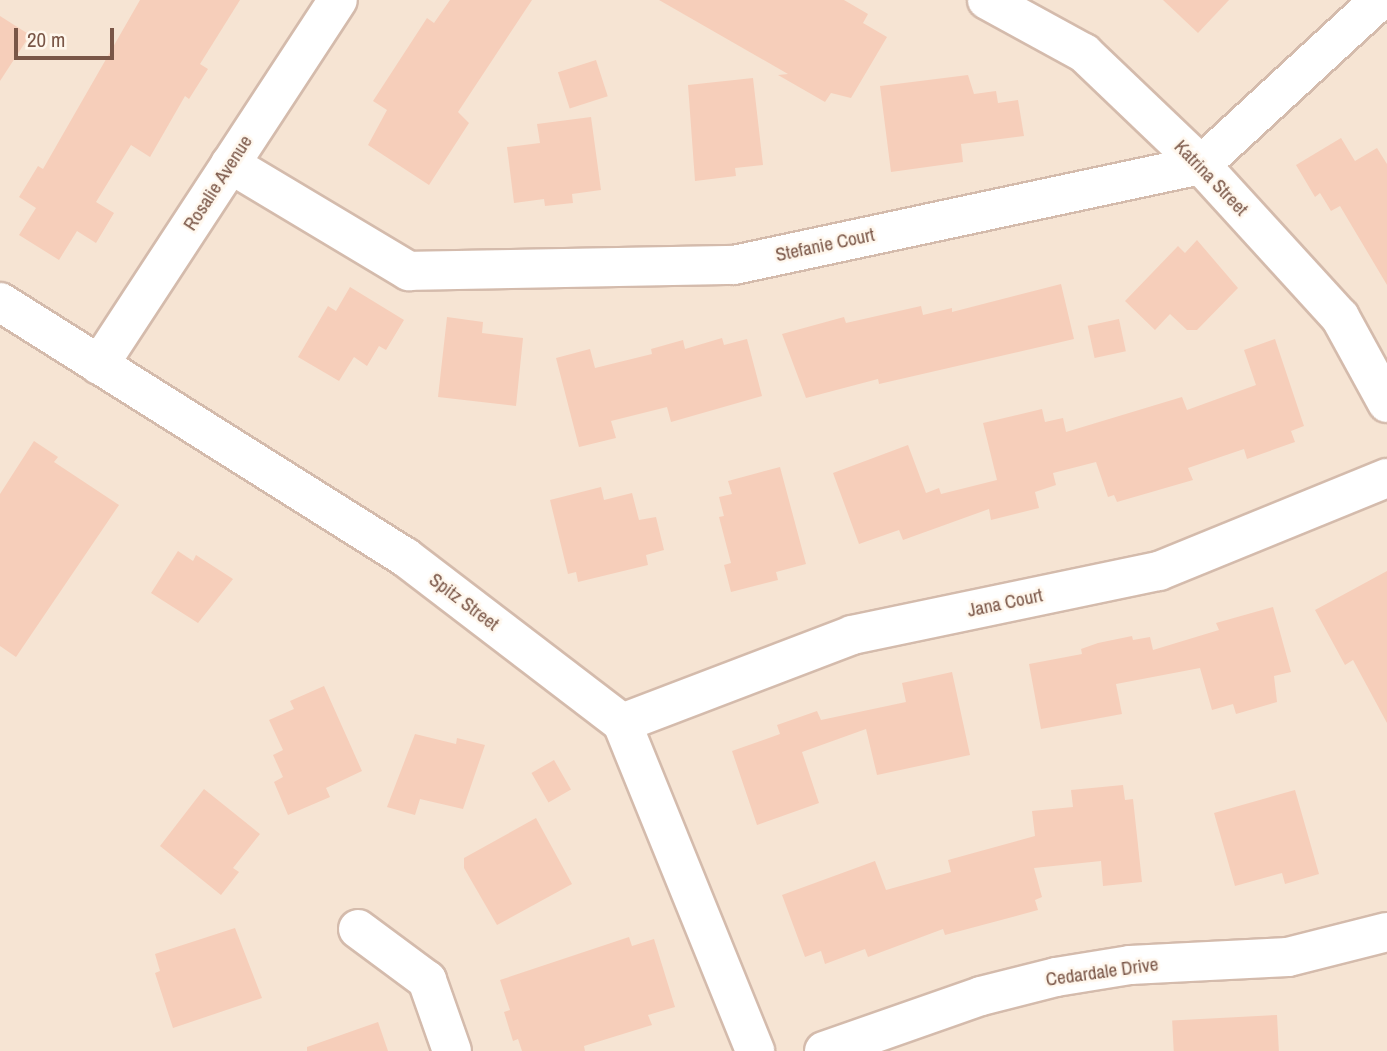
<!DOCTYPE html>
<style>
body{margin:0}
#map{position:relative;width:1387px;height:1051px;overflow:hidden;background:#fef3e5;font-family:"Archivo Narrow",sans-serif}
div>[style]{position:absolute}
.residential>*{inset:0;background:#f6e4d3;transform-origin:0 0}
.building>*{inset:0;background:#f6ceba;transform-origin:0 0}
.roads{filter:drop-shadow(2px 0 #d4bbac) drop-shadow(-2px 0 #d4bbac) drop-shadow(0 2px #d4bbac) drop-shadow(0 -2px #d4bbac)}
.minor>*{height:38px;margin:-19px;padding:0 19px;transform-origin:19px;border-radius:19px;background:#fff}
.tertiary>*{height:38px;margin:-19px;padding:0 19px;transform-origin:19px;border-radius:19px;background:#fff}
span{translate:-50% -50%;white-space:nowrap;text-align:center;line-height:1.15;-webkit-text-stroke:5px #fff7ed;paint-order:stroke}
.street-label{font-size:19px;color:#7a5647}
.scale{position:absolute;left:14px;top:28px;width:100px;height:32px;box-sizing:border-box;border:4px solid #7a5647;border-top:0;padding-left:9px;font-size:21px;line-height:24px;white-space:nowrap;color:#7a5647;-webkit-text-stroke:5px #fff7ed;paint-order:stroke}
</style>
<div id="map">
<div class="residential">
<i style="left:0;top:0;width:1387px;height:1051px"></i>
</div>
<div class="building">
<i style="clip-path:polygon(140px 0,240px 0,200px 64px,208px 69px,189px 99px,185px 96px,150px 157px,131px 145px,96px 202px,114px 213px,96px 243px,77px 231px,59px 260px,19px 235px,36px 208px,19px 197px,38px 166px,43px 169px)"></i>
<i style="clip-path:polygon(450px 0,532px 0,458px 112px,469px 123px,429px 185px,368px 145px,387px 110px,373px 101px,427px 18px,434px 23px)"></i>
<i style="clip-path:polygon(659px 0,844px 0,868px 14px,863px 23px,887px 37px,851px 98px,831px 93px,825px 102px,778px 75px,788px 74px)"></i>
<i style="clip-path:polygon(1163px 0,1229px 0,1198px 33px)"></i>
<i style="clip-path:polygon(0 16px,30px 35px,0 81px)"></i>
<i style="left:596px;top:60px;width:38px;height:40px;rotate:72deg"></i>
<i style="clip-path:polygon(968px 75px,974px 94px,996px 91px,998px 103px,1018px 100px,1024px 136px,961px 144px,963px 162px,891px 172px,880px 86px)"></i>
<i style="clip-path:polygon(753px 78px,763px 165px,735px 168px,736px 176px,695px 181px,688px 85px)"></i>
<i style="clip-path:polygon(591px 117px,601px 190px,572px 194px,573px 203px,545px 206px,544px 199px,514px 203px,507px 147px,540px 143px,537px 124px)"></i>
<i style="clip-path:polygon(1341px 138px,1355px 161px,1377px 148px,1387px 164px,1387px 285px,1340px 206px,1331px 211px,1320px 193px,1315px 197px,1296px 165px)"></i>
<i style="clip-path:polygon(1197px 240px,1238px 288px,1197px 330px,1187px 330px,1170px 314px,1155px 330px,1125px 301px,1178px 246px,1185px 253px)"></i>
<i style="clip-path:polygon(1061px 284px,1074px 339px,879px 384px,878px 379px,806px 398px,782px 334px,844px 317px,846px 323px,921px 306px,923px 315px,952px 308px,952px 312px)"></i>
<i style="clip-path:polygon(350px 287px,404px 320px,386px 350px,379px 346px,367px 366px,354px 357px,339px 381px,298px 357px,328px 306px,336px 311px)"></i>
<i style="clip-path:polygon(447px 317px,483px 322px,482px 333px,523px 338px,516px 406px,438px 397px)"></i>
<i style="left:1119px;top:319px;width:33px;height:32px;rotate:78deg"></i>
<i style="clip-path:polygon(722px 338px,724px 345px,747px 339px,762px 396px,671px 422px,667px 407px,611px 421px,616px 438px,579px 447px,556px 358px,590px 349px,595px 368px,652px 354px,651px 349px,683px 340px,685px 349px)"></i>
<i style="clip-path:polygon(1275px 339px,1304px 426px,1291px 431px,1295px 442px,1247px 459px,1244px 449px,1188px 468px,1193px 480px,1117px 502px,1114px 495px,1108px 497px,1096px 462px,1053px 473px,1056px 485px,1035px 492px,1039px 508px,991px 520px,989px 509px,903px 540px,899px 530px,859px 544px,833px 473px,908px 445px,926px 493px,939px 488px,941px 494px,997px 480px,983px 423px,1042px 409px,1045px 422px,1063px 418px,1066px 432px,1182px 397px,1187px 410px,1256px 385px,1244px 350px)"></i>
<i style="clip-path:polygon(34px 441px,58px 457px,54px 462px,119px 505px,16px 657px,0 646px,0 494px)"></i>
<i style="clip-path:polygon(780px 467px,806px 564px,776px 572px,778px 580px,731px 592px,724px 565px,731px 563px,719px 517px,724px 516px,719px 497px,732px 494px,728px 481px)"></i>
<i style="clip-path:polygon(601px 487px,604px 500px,632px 493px,639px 520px,656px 517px,664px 550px,646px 555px,648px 565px,578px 582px,576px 572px,568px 574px,550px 500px)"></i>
<i style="clip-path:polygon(178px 551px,193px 561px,196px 555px,233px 579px,198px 623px,151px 593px)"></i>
<i style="clip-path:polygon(1387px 571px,1387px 723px,1353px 660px,1345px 665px,1315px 610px)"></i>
<i style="clip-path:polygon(1273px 607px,1291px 672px,1274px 676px,1277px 702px,1236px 714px,1233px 704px,1212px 710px,1200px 668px,1116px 684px,1122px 714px,1041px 729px,1029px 664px,1082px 654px,1081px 649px,1098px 643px,1132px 636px,1133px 640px,1150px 637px,1153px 650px,1219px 630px,1216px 623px)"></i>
<i style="clip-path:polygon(952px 672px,970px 755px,877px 775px,866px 729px,802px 752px,819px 803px,757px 825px,732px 751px,780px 734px,777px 725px,817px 711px,821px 720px,906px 702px,902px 683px)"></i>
<i style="clip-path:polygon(324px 686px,362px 771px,326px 788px,330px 797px,288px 815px,274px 782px,283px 777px,273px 755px,283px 750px,269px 720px,294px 709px,290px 701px)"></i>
<i style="clip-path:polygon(415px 734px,456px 744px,457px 738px,485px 745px,463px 809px,420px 799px,415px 815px,387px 807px)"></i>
<i style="left:554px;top:760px;width:34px;height:26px;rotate:60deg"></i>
<i style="clip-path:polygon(1123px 785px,1125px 800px,1133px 799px,1142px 882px,1103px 886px,1101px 861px,1034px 868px,1042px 897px,1035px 900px,1038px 910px,945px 935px,943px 929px,868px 957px,865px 949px,825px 964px,821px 951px,805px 957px,782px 895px,875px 861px,886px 890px,951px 872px,948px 860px,1035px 836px,1032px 811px,1073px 807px,1071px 790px)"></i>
<i style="clip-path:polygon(204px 789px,260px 834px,233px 868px,239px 872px,221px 895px,160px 846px)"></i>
<i style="clip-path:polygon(1295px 790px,1319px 874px,1285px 884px,1282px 873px,1235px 886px,1214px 813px)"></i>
<i style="clip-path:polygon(536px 818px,572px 884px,497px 925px,464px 868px,464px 858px)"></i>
<i style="clip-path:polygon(235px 928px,262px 998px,173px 1028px,155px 973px,160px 971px,155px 954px)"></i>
<i style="clip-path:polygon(629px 937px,632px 946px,654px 939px,675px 1007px,648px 1015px,652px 1025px,584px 1046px,585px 1051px,522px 1051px,518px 1039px,513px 1041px,504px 1012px,510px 1010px,500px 980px)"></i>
<i style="left:1277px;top:1015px;width:36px;height:105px;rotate:87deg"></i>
<i style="clip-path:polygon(378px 1022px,388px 1051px,307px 1051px,307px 1047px)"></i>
</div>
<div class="roads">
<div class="minor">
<i style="left:987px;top:0;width:111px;rotate:28.7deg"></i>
<i style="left:1084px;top:53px;width:162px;rotate:43.7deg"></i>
<i style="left:1201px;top:165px;width:206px;rotate:47.6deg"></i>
<i style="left:1340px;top:317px;width:98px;rotate:61.3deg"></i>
<i style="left:230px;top:164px;width:209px;rotate:30.9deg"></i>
<i style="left:409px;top:271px;width:325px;rotate:-1.1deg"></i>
<i style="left:734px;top:265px;width:478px;rotate:-12.1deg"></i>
<i style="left:1201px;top:165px;width:243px;rotate:-42.7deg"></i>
<i style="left:99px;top:365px;width:436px;rotate:-56.8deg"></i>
<i style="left:622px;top:723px;width:246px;rotate:-20.9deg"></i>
<i style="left:852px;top:635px;width:314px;rotate:-11.8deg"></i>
<i style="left:1159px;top:571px;width:246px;rotate:-22.2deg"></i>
<i style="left:358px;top:929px;width:86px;rotate:36.5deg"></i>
<i style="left:427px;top:980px;width:75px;rotate:70.6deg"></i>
<i style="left:824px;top:1051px;width:166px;rotate:-19.3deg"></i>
<i style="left:981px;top:996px;width:77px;rotate:-14.2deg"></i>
<i style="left:1056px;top:977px;width:75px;rotate:-9.2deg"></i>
<i style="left:1130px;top:965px;width:158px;rotate:-2.9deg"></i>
<i style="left:1288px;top:957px;width:102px;rotate:-14.2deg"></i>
</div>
<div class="tertiary">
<i style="left:0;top:302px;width:479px;rotate:32.2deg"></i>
<i style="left:405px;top:557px;width:273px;rotate:37.4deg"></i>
<i style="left:622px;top:723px;width:354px;rotate:67.9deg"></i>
</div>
</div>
<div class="street-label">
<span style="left:1211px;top:178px;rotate:46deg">Katrina Street</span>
<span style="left:218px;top:183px;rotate:-57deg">Rosalie Avenue</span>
<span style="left:825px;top:245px;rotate:-12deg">Stefanie Court</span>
<span style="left:464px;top:602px;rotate:37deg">Spitz Street</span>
<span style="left:1005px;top:603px;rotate:-12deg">Jana Court</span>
<span style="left:1102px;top:972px;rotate:-8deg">Cedardale Drive</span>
</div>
<div class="scale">20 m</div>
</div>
